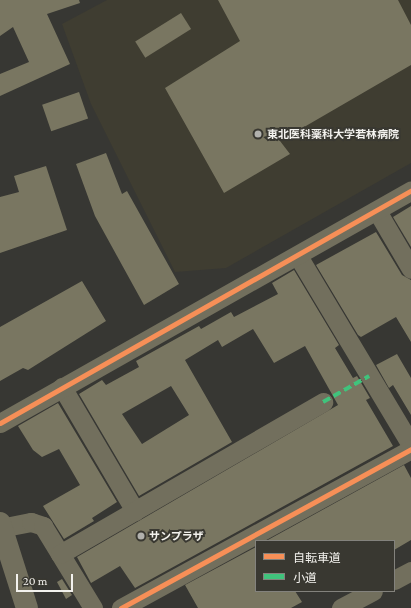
<!DOCTYPE html>
<meta charset="utf-8">
<style>
body{margin:0}
#map{position:relative;width:411px;height:608px;overflow:hidden;background:#373733;font-family:"Crimson Pro","Noto Sans JP",serif}
div>[style]{position:absolute}
.built>*{inset:0;background:#3f3d31}
.building>*{inset:0;background:#797661;transform-origin:0 0}
.minor>*{height:19px;margin:-9.5px;padding:0 9.5px;transform-origin:9.5px;border-radius:9.5px;background:#726f5d}
.tertiary>*{height:22px;margin:-11px;padding:0 11px;transform-origin:11px;border-radius:11px;background:#726f5d}
.quiet>*{height:4px;margin-top:-2px;transform-origin:0;background:repeating-linear-gradient(90deg,#40c37c 0 8px,transparent 0 12px)}
.cycleway>*{height:5px;margin:-2.5px;padding:0 2.5px;transform-origin:2.5px;border-radius:2.5px;background:#f78f57}
.dots>*{width:11px;height:11px;translate:-50% -50%;box-sizing:border-box;border:2px solid #393831;border-radius:50%}
span{translate:-50% -50%;white-space:nowrap;text-align:center;line-height:1.15;-webkit-text-stroke:4px #393831;paint-order:stroke}
.poi-label{font-size:11px;color:#f3f2ee;font-weight:700}
.left{translate:0 -50%;text-align:left}
.legend{position:absolute;left:255px;top:540px;width:140px;height:52px;box-sizing:border-box;background:#393831;border:1px solid #83827d;margin:0;padding:5px 7px;list-style:none;font-size:12px;color:#f3f2ee}
.legend li{display:flex;align-items:center;gap:8px;height:20px}
.legend b{width:20px;border:1px solid #83827d}
.scale{position:absolute;left:16px;top:574px;width:57px;height:18px;box-sizing:border-box;border:2px solid #f3f2ee;border-top:0;padding-left:5px;font-size:12px;line-height:14px;white-space:nowrap;color:#f3f2ee;-webkit-text-stroke:3px #393831;paint-order:stroke}
</style>
<div id="map">
<div class="built">
<i style="clip-path:polygon(107px 0,411px 0,411px 163px,226px 268px,175px 272px,91px 104px,62px 24px)"></i>
</div>
<div class="building">
<i style="clip-path:polygon(0 0,79px 0,80px 3px,47px 14px,70px 64px,0 96px,0 74px,29px 62px,13px 27px,0 36px)"></i>
<i style="clip-path:polygon(218px 0,398px 0,411px 25px,411px 65px,280px 141px,290px 154px,224px 193px,165px 88px,240px 41px)"></i>
<i style="left:181px;top:13px;width:19px;height:54px;rotate:58deg"></i>
<i style="left:79px;top:92px;width:28px;height:39px;rotate:71deg"></i>
<i style="clip-path:polygon(106px 153px,122px 194px,127px 191px,179px 284px,144px 305px,95px 216px,76px 164px)"></i>
<i style="clip-path:polygon(46px 166px,67px 230px,0 253px,0 197px,19px 192px,14px 176px)"></i>
<i style="clip-path:polygon(411px 206px,411px 247px,393px 217px)"></i>
<i style="clip-path:polygon(376px 232px,402px 275px,411px 280px,411px 342px,396px 317px,361px 337px,358px 335px,316px 265px)"></i>
<i style="clip-path:polygon(evenodd,294px 270px,339px 345px,335px 348px,353px 378px,357px 376px,370px 398px,366px 400px,393px 446px,135px 588px,120px 566px,91px 583px,77px 557px,338px 405px,305px 346px,274px 363px,253px 329px,222px 347px,218px 340px,185px 360px,232px 442px,139px 496px,79px 394px,102px 380px,106px 385px,139px 367px,136px 361px,199px 326px,201px 329px,231px 312px,234px 317px,278px 294px,272px 283px,294px 270px,171px 386px,189px 415px,142px 444px,122px 414px,171px 386px)"></i>
<i style="clip-path:polygon(82px 281px,106px 321px,28px 370px,23px 368px,0 381px,0 327px)"></i>
<i style="clip-path:polygon(397px 354px,411px 378px,411px 415px,393px 385px,389px 388px,376px 365px)"></i>
<i style="clip-path:polygon(58px 403px,117px 502px,92px 518px,94px 521px,64px 539px,43px 506px,80px 485px,59px 449px,42px 457px,33px 450px,18px 426px)"></i>
<i style="clip-path:polygon(404px 465px,411px 478px,411px 540px,394px 550px,394px 541px,266px 541px)"></i>
<i style="clip-path:polygon(256px 547px,256px 591px,295px 591px,302px 602px,291px 608px,198px 608px,185px 585px)"></i>
<i style="clip-path:polygon(62px 579px,72px 595px,66px 599px,57px 582px)"></i>
</div>
<div class="minor">
<i style="left:377px;top:211px;width:67px;rotate:59.6deg"></i>
<i style="left:298px;top:256px;width:220px;rotate:59.1deg"></i>
<i style="left:62px;top:387px;width:144px;rotate:59.5deg"></i>
<i style="left:0;top:423px;width:472px;rotate:-29.5deg"></i>
<i style="left:0;top:528px;width:32px;rotate:-11deg"></i>
<i style="left:31px;top:522px;width:13px;rotate:18deg"></i>
<i style="left:43px;top:526px;width:96px;rotate:58.6deg"></i>
<i style="left:60px;top:554px;width:304px;rotate:-30deg"></i>
<i style="left:394px;top:580px;width:19px;rotate:-28deg"></i>
<i style="left:121px;top:608px;width:331px;rotate:-28.7deg"></i>
<i style="left:341px;top:608px;width:36px;rotate:-28deg"></i>
</div>
<div class="tertiary">
<i style="left:0;top:523px;width:89px;rotate:72.4deg"></i>
</div>
<div class="quiet">
<i style="left:323px;top:402px;width:53px;rotate:-29.5deg"></i>
</div>
<div class="cycleway">
<i style="left:0;top:423px;width:472px;rotate:-29.5deg"></i>
<i style="left:121px;top:608px;width:331px;rotate:-28.7deg"></i>
</div>
<div class="dots">
<i style="left:258px;top:134px;background:#b1b1ad"></i>
<i style="left:141px;top:536px;background:#b1b1ad"></i>
</div>
<div class="poi-label">
<span class="left" style="left:267px;top:134px">東北医科薬科大学若林病院</span>
<span class="left" style="left:149px;top:536px">サンプラザ</span>
</div>
<ul class="legend">
<li><b style="height:5px;background:#f78f57"></b>自転車道</li>
<li><b style="height:5px;background:#40c37c"></b>小道</li>
</ul>
<div class="scale">20 m</div>
</div>
